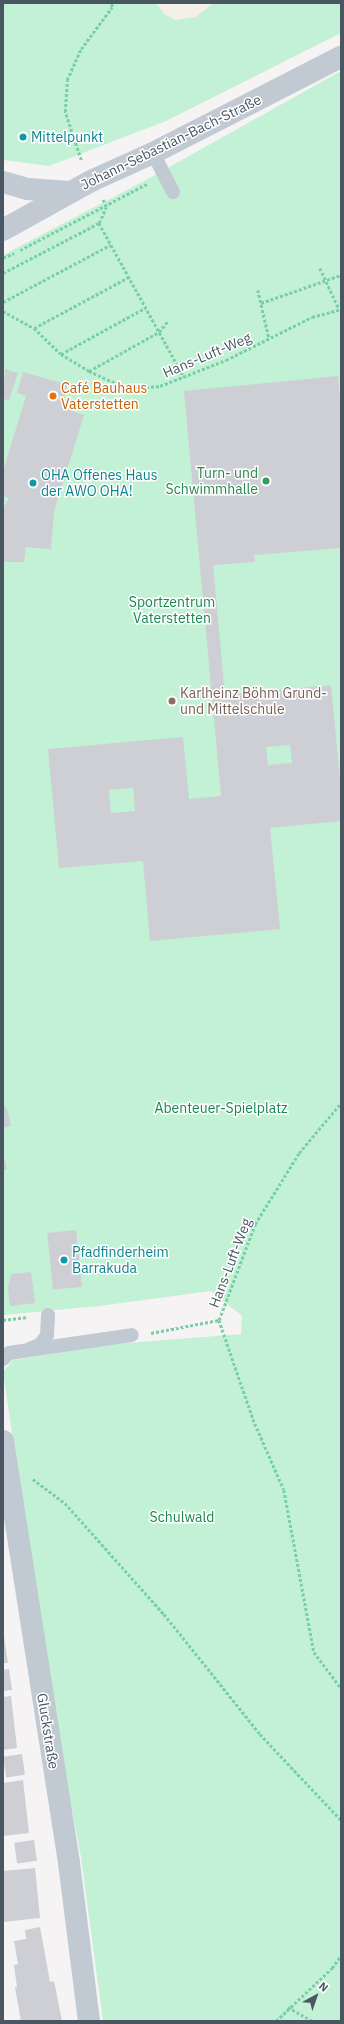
<!DOCTYPE html>
<meta charset="utf-8">
<style>
body{margin:0}
#map{position:relative;width:344px;height:2024px;overflow:hidden;background:#f5f3f3;font-family:"IBM Plex Sans",sans-serif}
div>[style]{position:absolute}
.green>*{inset:0;background:#c3f1d5}
.sand>*{inset:0;background:#f5f0e5}
.building>*{inset:0;background:#cdcfd5;transform-origin:0 0}
.path>*{height:2.5px;margin-top:-1.25px;transform-origin:0;background:repeating-linear-gradient(90deg,#7ad0a6 0 3px,transparent 0 5px)}
.service>*{height:14px;margin:-7px;padding:0 7px;transform-origin:7px;border-radius:7px;background:#c1cad2}
.minor>*{height:22px;margin:-11px;padding:0 11px;transform-origin:11px;border-radius:11px;background:#c1cad2}
.tertiary>*{height:22px;margin:-11px;padding:0 11px;transform-origin:11px;border-radius:11px;background:#c1cad2}
.dots>*{width:11px;height:11px;translate:-50% -50%;box-sizing:border-box;border:2px solid #fff;border-radius:50%}
span{translate:-50% -50%;white-space:nowrap;text-align:center;line-height:1.15;-webkit-text-stroke:3px #fff;paint-order:stroke}
.culture-label{font-size:14px;color:#0d838f}
.left{translate:0 -50%;text-align:left}
.street-label{font-size:14px;color:#4a5661}
.food-label{font-size:14px;color:#c56008}
.leisure-label{font-size:14px;color:#27864d}
.right{translate:-100% -50%;text-align:right}
.park-label{font-size:14px;color:#17864f}
.education-label{font-size:14px;color:#785e54}
.frame{position:absolute;inset:0;border:4px solid #4a5661;pointer-events:none}
.north{position:absolute;left:296px;top:1976px;width:40px;height:40px;-webkit-text-stroke:3px #fff;paint-order:stroke;rotate:40deg;font-size:11px;font-weight:700;line-height:16px;text-align:center;color:#4a5661}
.north::after{content:'';display:block;margin:auto;width:14px;height:18px;background:#4a5661;clip-path:polygon(50% 0,100% 100%,50% 72%,0 100%)}
</style>
<div id="map">
<div class="green">
<i style="clip-path:polygon(3px 3px,341px 3px,341px 33px,166px 121px,49px 166px,3px 160px)"></i>
<i style="clip-path:polygon(341px 71px,341px 2021px,103px 2021px,81px 1857px,50px 1693px,3px 1372px,13px 1360px,116px 1344px,241px 1334px,242px 1316px,211px 1291px,99px 1306px,3px 1315px,3px 255px,146px 180px)"></i>
</div>
<div class="sand">
<i style="clip-path:polygon(156px 3px,213px 3px,196px 17px,176px 20px,164px 14px)"></i>
</div>
<div class="building">
<i style="clip-path:polygon(5px 369px,18px 373px,9px 400px,3px 399px)"></i>
<i style="clip-path:polygon(23px 372px,68px 385px,61px 407px,84px 415px,54px 512px,51px 549px,26px 547px,24px 562px,3px 562px,3px 509px,9px 498px,3px 496px,3px 471px,26px 396px,17px 393px)"></i>
<i style="clip-path:polygon(evenodd,338px 376px,341px 411px,341px 548px,254px 555px,255px 562px,213px 565px,225px 695px,331px 685px,341px 790px,341px 821px,270px 828px,280px 929px,150px 941px,143px 861px,59px 868px,48px 749px,183px 737px,189px 799px,221px 796px,184px 391px,338px 376px,290px 745px,292px 763px,268px 765px,266px 747px,290px 745px,338px 376px,133px 788px,135px 811px,111px 813px,109px 790px,133px 788px)"></i>
<i style="clip-path:polygon(6px 1106px,11px 1126px,3px 1128px,3px 1107px)"></i>
<i style="clip-path:polygon(3px 1153px,7px 1169px,3px 1170px)"></i>
<i style="left:76px;top:1230px;width:57px;height:29px;rotate:84deg"></i>
<i style="clip-path:polygon(31px 1272px,35px 1303px,10px 1306px,8px 1288px,11px 1274px)"></i>
<i style="clip-path:polygon(3px 1630px,8px 1663px,3px 1663px)"></i>
<i style="clip-path:polygon(9px 1669px,12px 1690px,3px 1691px,3px 1670px)"></i>
<i style="clip-path:polygon(11px 1696px,17px 1748px,3px 1750px,3px 1697px)"></i>
<i style="left:22px;top:1754px;width:21px;height:19px;rotate:82deg"></i>
<i style="clip-path:polygon(23px 1780px,29px 1833px,3px 1836px,3px 1783px)"></i>
<i style="left:34px;top:1840px;width:21px;height:20px;rotate:82deg"></i>
<i style="clip-path:polygon(35px 1868px,40px 1918px,3px 1922px,3px 1871px)"></i>
<i style="clip-path:polygon(40px 1927px,50px 1982px,54px 1981px,62px 2021px,21px 2021px,15px 1987px,17px 1987px,14px 1965px,18px 1964px,14px 1941px,26px 1939px,25px 1930px)"></i>
</div>
<div class="path">
<i style="left:81px;top:160px;width:51px;rotate:-108.4deg"></i>
<i style="left:65px;top:112px;width:32px;rotate:-86deg"></i>
<i style="left:67px;top:80px;width:34px;rotate:-66deg"></i>
<i style="left:81px;top:49px;width:52px;rotate:-53.6deg"></i>
<i style="left:112px;top:7px;width:4px;rotate:-104deg"></i>
<i style="left:99px;top:223px;width:176px;rotate:61.1deg"></i>
<i style="left:20px;top:250px;width:143px;rotate:-27.5deg"></i>
<i style="left:3px;top:258px;width:12px;rotate:-24deg"></i>
<i style="left:320px;top:268px;width:45px;rotate:65.1deg"></i>
<i style="left:3px;top:273px;width:108px;rotate:-27.5deg"></i>
<i style="left:99px;top:223px;width:17px;rotate:-66deg"></i>
<i style="left:106px;top:207px;width:8px;rotate:-113deg"></i>
<i style="left:258px;top:290px;width:49px;rotate:77.1deg"></i>
<i style="left:3px;top:302px;width:121px;rotate:-28deg"></i>
<i style="left:261px;top:303px;width:85px;rotate:-19.3deg"></i>
<i style="left:3px;top:311px;width:35px;rotate:29deg"></i>
<i style="left:34px;top:328px;width:37px;rotate:44deg"></i>
<i style="left:61px;top:354px;width:33px;rotate:31deg"></i>
<i style="left:89px;top:371px;width:41px;rotate:24.7deg"></i>
<i style="left:126px;top:388px;width:34px;rotate:-3deg"></i>
<i style="left:160px;top:386px;width:71px;rotate:-21.5deg"></i>
<i style="left:226px;top:360px;width:96px;rotate:-26.6deg"></i>
<i style="left:312px;top:317px;width:30px;rotate:-15deg"></i>
<i style="left:34px;top:328px;width:108px;rotate:-28.2deg"></i>
<i style="left:61px;top:354px;width:96px;rotate:-28.7deg"></i>
<i style="left:89px;top:371px;width:80px;rotate:-29.1deg"></i>
<i style="left:159px;top:332px;width:14px;rotate:-51deg"></i>
<i style="left:3px;top:1320px;width:25px;rotate:-7deg"></i>
<i style="left:219px;top:1320px;width:105px;rotate:71deg"></i>
<i style="left:253px;top:1419px;width:77px;rotate:66.4deg"></i>
<i style="left:284px;top:1490px;width:165px;rotate:79.5deg"></i>
<i style="left:314px;top:1652px;width:45px;rotate:53.1deg"></i>
<i style="left:151px;top:1333px;width:69px;rotate:-10.8deg"></i>
<i style="left:219px;top:1320px;width:103px;rotate:-69.4deg"></i>
<i style="left:255px;top:1224px;width:84px;rotate:-58.2deg"></i>
<i style="left:299px;top:1153px;width:65px;rotate:-50deg"></i>
<i style="left:33px;top:1479px;width:40px;rotate:37deg"></i>
<i style="left:65px;top:1503px;width:149px;rotate:48.3deg"></i>
<i style="left:164px;top:1614px;width:154px;rotate:51.3deg"></i>
<i style="left:260px;top:1734px;width:118px;rotate:46.7deg"></i>
<i style="left:288px;top:2007px;width:28px;rotate:30deg"></i>
<i style="left:276px;top:2021px;width:77px;rotate:-43.4deg"></i>
<i style="left:332px;top:1968px;width:16px;rotate:-55deg"></i>
</div>
<div class="service">
<i style="left:153px;top:153px;width:44px;rotate:62.9deg"></i>
<i style="left:30px;top:1349px;width:12px;rotate:-24deg"></i>
<i style="left:41px;top:1344px;width:11px;rotate:-56deg"></i>
<i style="left:47px;top:1335px;width:20px;rotate:-87deg"></i>
<i style="left:3px;top:1359px;width:8px;rotate:-45deg"></i>
<i style="left:9px;top:1353px;width:124px;rotate:-8.3deg"></i>
</div>
<div class="minor">
<i style="left:3px;top:182px;width:26px;rotate:16deg"></i>
<i style="left:28px;top:189px;width:42px;rotate:4.1deg"></i>
<i style="left:3px;top:1441px;width:427px;rotate:81.1deg"></i>
<i style="left:69px;top:1863px;width:159px;rotate:82.8deg"></i>
</div>
<div class="tertiary">
<i style="left:3px;top:230px;width:101px;rotate:-29.1deg"></i>
<i style="left:91px;top:181px;width:68px;rotate:-24.3deg"></i>
<i style="left:153px;top:153px;width:211px;rotate:-27.1deg"></i>
</div>
<div class="dots">
<i style="left:23px;top:137px;background:#0f9aa8"></i>
<i style="left:53px;top:396px;background:#e8710a"></i>
<i style="left:266px;top:481px;background:#2e9e5b"></i>
<i style="left:33px;top:483px;background:#0f9aa8"></i>
<i style="left:172px;top:701px;background:#8d6e63"></i>
<i style="left:64px;top:1260px;background:#0f9aa8"></i>
</div>
<div class="culture-label">
<span class="left" style="left:31px;top:137px">Mittelpunkt</span>
<span class="left" style="left:41px;top:483px">OHA Offenes Haus<br>der AWO OHA!</span>
<span class="left" style="left:72px;top:1260px">Pfadfinderheim<br>Barrakuda</span>
</div>
<div class="street-label">
<span style="left:171px;top:142px;rotate:-26deg">Johann-Sebastian-Bach-Straße</span>
<span style="left:207px;top:355px;rotate:-23deg">Hans-Luft-Weg</span>
<span style="left:230px;top:1263px;rotate:-69deg">Hans-Luft-Weg</span>
<span style="left:48px;top:1731px;rotate:81deg">Gluckstraße</span>
</div>
<div class="food-label">
<span class="left" style="left:61px;top:396px">Café Bauhaus<br>Vaterstetten</span>
</div>
<div class="leisure-label">
<span class="right" style="left:258px;top:481px">Turn- und<br>Schwimmhalle</span>
</div>
<div class="park-label">
<span style="left:172px;top:610px">Sportzentrum<br>Vaterstetten</span>
<span style="left:221px;top:1108px">Abenteuer-Spielplatz</span>
<span style="left:182px;top:1517px">Schulwald</span>
</div>
<div class="education-label">
<span class="left" style="left:180px;top:701px">Karlheinz Böhm Grund-<br>und Mittelschule</span>
</div>
<div class="frame"></div>
<div class="north">N</div>
</div>
